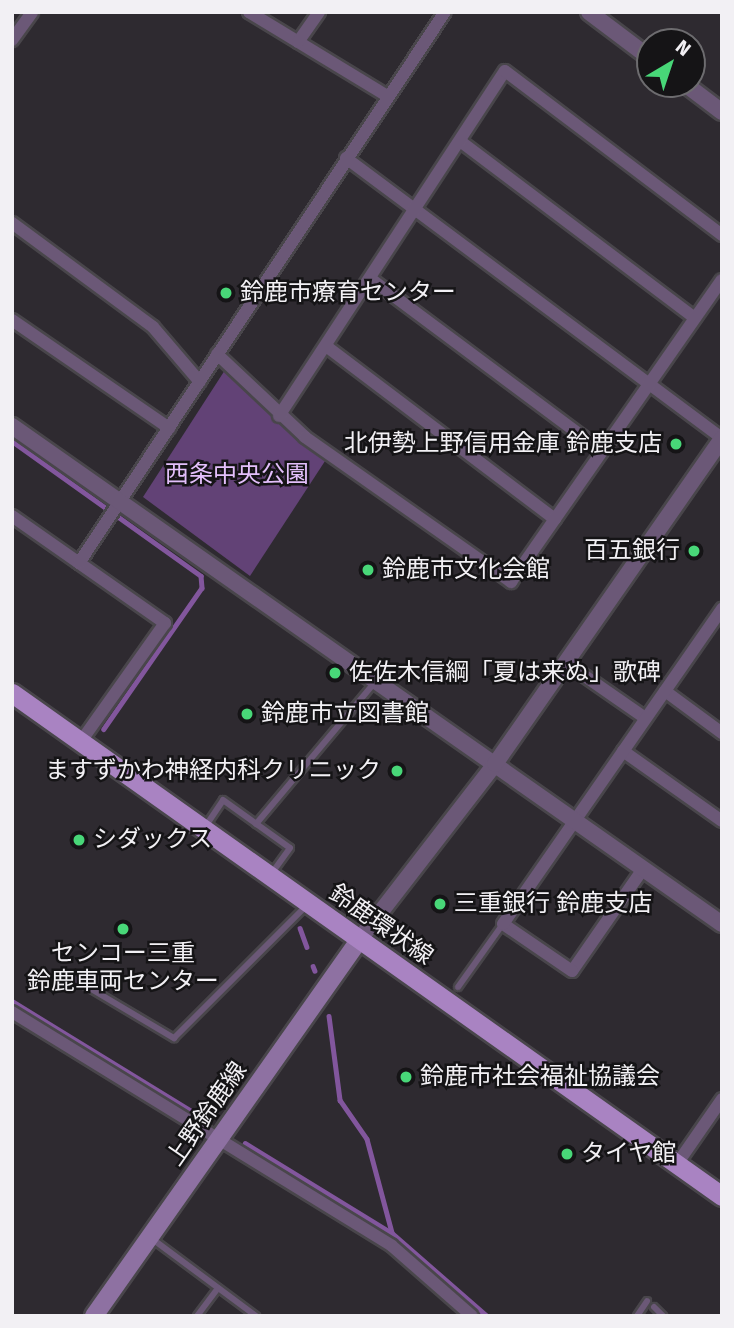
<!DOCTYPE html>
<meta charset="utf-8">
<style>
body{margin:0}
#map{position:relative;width:734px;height:1328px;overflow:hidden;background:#2e2a30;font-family:"Fira Sans","Noto Sans JP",sans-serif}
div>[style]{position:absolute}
.green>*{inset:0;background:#624276}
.stream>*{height:4.5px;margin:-2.25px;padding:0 2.25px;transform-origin:2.25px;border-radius:2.25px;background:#82569d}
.roads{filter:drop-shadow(2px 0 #49464b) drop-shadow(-2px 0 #49464b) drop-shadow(0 2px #49464b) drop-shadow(0 -2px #49464b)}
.service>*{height:6px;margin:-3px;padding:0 3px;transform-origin:3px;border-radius:3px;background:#6b5877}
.minor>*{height:12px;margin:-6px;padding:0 6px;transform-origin:6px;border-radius:6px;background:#6b5877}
.tertiary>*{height:16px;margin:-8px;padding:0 8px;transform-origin:8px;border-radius:8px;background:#6b5877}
.secondary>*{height:18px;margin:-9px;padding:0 9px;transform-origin:9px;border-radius:9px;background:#8e71a2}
.primary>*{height:19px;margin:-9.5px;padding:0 9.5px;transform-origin:9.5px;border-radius:9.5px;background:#a983c2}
.dots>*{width:19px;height:19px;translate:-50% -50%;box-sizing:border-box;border:4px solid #151416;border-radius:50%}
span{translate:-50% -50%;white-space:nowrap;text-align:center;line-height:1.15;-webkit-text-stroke:5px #151416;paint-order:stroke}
.poi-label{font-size:24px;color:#f2f0f4}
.left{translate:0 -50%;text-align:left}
.right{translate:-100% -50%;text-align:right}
.park-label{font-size:24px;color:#e3bffb}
.street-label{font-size:24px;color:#f2f0f4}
.frame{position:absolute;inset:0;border:14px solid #f2f0f4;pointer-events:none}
.north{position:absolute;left:636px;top:28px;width:70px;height:70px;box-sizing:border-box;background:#151416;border:2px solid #6d6c6f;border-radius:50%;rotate:39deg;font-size:19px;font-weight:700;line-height:28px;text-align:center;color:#f2f0f4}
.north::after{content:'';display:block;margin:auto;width:24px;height:32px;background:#48d778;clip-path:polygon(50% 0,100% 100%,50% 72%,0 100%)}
</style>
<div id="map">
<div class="green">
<i style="clip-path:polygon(225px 370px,327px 458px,250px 576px,143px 497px)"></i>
</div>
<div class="stream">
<i style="left:12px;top:441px;width:232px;rotate:35.5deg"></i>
<i style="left:201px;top:576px;width:12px;rotate:85deg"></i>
<i style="left:202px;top:588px;width:172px;rotate:124.8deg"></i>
<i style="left:300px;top:928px;width:20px;rotate:70deg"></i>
<i style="left:313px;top:966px;width:5px;rotate:68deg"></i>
<i style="left:12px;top:1001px;width:228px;rotate:31.5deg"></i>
<i style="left:329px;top:1016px;width:85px;rotate:82.5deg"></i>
<i style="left:340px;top:1100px;width:47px;rotate:55.3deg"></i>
<i style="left:367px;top:1139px;width:96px;rotate:75deg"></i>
<i style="left:245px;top:1143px;width:172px;rotate:31.5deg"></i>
<i style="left:392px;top:1233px;width:126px;rotate:41.1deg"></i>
</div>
<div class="roads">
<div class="service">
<i style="left:256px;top:824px;width:185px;rotate:-50deg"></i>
<i style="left:205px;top:827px;width:32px;rotate:-56deg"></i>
<i style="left:223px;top:800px;width:82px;rotate:35.6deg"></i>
<i style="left:290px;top:848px;width:32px;rotate:126deg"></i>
<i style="left:66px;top:974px;width:126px;rotate:30.7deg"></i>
<i style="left:174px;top:1038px;width:188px;rotate:-45deg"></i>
<i style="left:458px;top:987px;width:77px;rotate:-54.5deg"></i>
<i style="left:151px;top:1238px;width:131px;rotate:36.6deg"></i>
<i style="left:654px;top:1307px;width:13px;rotate:45deg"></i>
<i style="left:197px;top:1316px;width:35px;rotate:-53deg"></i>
<i style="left:637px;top:1316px;width:18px;rotate:-56deg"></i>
</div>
<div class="minor">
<i style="left:249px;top:12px;width:162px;rotate:31.3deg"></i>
<i style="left:12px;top:40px;width:34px;rotate:-54deg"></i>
<i style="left:298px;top:42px;width:37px;rotate:-55deg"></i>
<i style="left:460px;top:141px;width:294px;rotate:37deg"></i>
<i style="left:346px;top:158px;width:469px;rotate:36.7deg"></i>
<i style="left:12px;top:223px;width:175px;rotate:36.4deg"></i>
<i style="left:153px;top:327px;width:72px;rotate:49.5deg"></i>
<i style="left:371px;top:279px;width:288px;rotate:36.7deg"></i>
<i style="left:12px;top:320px;width:191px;rotate:34.5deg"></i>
<i style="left:326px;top:346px;width:287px;rotate:37.1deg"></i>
<i style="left:217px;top:354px;width:121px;rotate:43.3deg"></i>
<i style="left:305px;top:437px;width:252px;rotate:35.1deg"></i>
<i style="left:511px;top:582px;width:368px;rotate:-55.1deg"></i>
<i style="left:279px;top:416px;width:412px;rotate:-56.8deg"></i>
<i style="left:505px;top:71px;width:272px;rotate:37.1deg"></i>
<i style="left:12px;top:516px;width:187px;rotate:35deg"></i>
<i style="left:165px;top:623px;width:145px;rotate:125.4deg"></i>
<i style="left:79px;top:563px;width:661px;rotate:-56.41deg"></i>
<i style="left:566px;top:663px;width:96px;rotate:34.8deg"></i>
<i style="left:665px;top:691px;width:71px;rotate:36.4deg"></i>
<i style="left:623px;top:751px;width:121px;rotate:35.3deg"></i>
<i style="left:643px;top:869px;width:124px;rotate:124.8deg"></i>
<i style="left:572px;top:971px;width:83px;rotate:-145.7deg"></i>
<i style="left:503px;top:924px;width:384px;rotate:-55.2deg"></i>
<i style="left:12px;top:1012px;width:446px;rotate:31.6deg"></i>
<i style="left:392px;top:1246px;width:106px;rotate:41.2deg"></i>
<i style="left:677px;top:1164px;width:79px;rotate:-55.3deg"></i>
</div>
<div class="tertiary">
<i style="left:589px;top:12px;width:76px;rotate:37deg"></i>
<i style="left:685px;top:84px;width:46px;rotate:37.1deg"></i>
<i style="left:12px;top:426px;width:867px;rotate:35.05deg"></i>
<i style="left:359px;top:940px;width:222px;rotate:-52.3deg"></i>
<i style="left:495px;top:764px;width:397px;rotate:-55.1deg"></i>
</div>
<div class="secondary">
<i style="left:94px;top:1316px;width:460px;rotate:-54.8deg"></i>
</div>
<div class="primary">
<i style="left:12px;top:693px;width:870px;rotate:35.32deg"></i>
</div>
</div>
<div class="dots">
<i style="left:226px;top:293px;background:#48d778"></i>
<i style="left:676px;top:444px;background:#48d778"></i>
<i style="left:694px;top:551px;background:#48d778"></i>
<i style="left:368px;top:570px;background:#48d778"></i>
<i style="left:335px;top:673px;background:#48d778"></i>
<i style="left:247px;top:714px;background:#48d778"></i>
<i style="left:397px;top:771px;background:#48d778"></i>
<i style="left:79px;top:840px;background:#48d778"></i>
<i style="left:440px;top:904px;background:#48d778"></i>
<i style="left:123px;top:929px;background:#48d778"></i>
<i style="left:406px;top:1077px;background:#48d778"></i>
<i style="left:567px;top:1154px;background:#48d778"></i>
</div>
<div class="poi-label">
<span class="left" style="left:240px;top:293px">鈴鹿市療育センター</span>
<span class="right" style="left:662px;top:444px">北伊勢上野信用金庫 鈴鹿支店</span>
<span class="right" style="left:680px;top:551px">百五銀行</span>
<span class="left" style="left:382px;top:570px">鈴鹿市文化会館</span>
<span class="left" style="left:349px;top:673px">佐佐木信綱「夏は来ぬ」歌碑</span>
<span class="left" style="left:261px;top:714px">鈴鹿市立図書館</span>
<span class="right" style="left:381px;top:771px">ますずかわ神経内科クリニック</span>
<span class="left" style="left:93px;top:840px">シダックス</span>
<span class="left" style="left:454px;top:904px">三重銀行 鈴鹿支店</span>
<span style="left:123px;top:968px">センコー三重<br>鈴鹿車両センター</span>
<span class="left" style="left:420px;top:1077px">鈴鹿市社会福祉協議会</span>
<span class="left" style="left:581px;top:1154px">タイヤ館</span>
</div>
<div class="park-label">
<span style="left:237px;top:475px">西条中央公園</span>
</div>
<div class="street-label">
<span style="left:381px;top:925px;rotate:35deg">鈴鹿環状線</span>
<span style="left:207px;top:1114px;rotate:-55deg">上野鈴鹿線</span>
</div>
<div class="frame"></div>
<div class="north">N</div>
</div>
